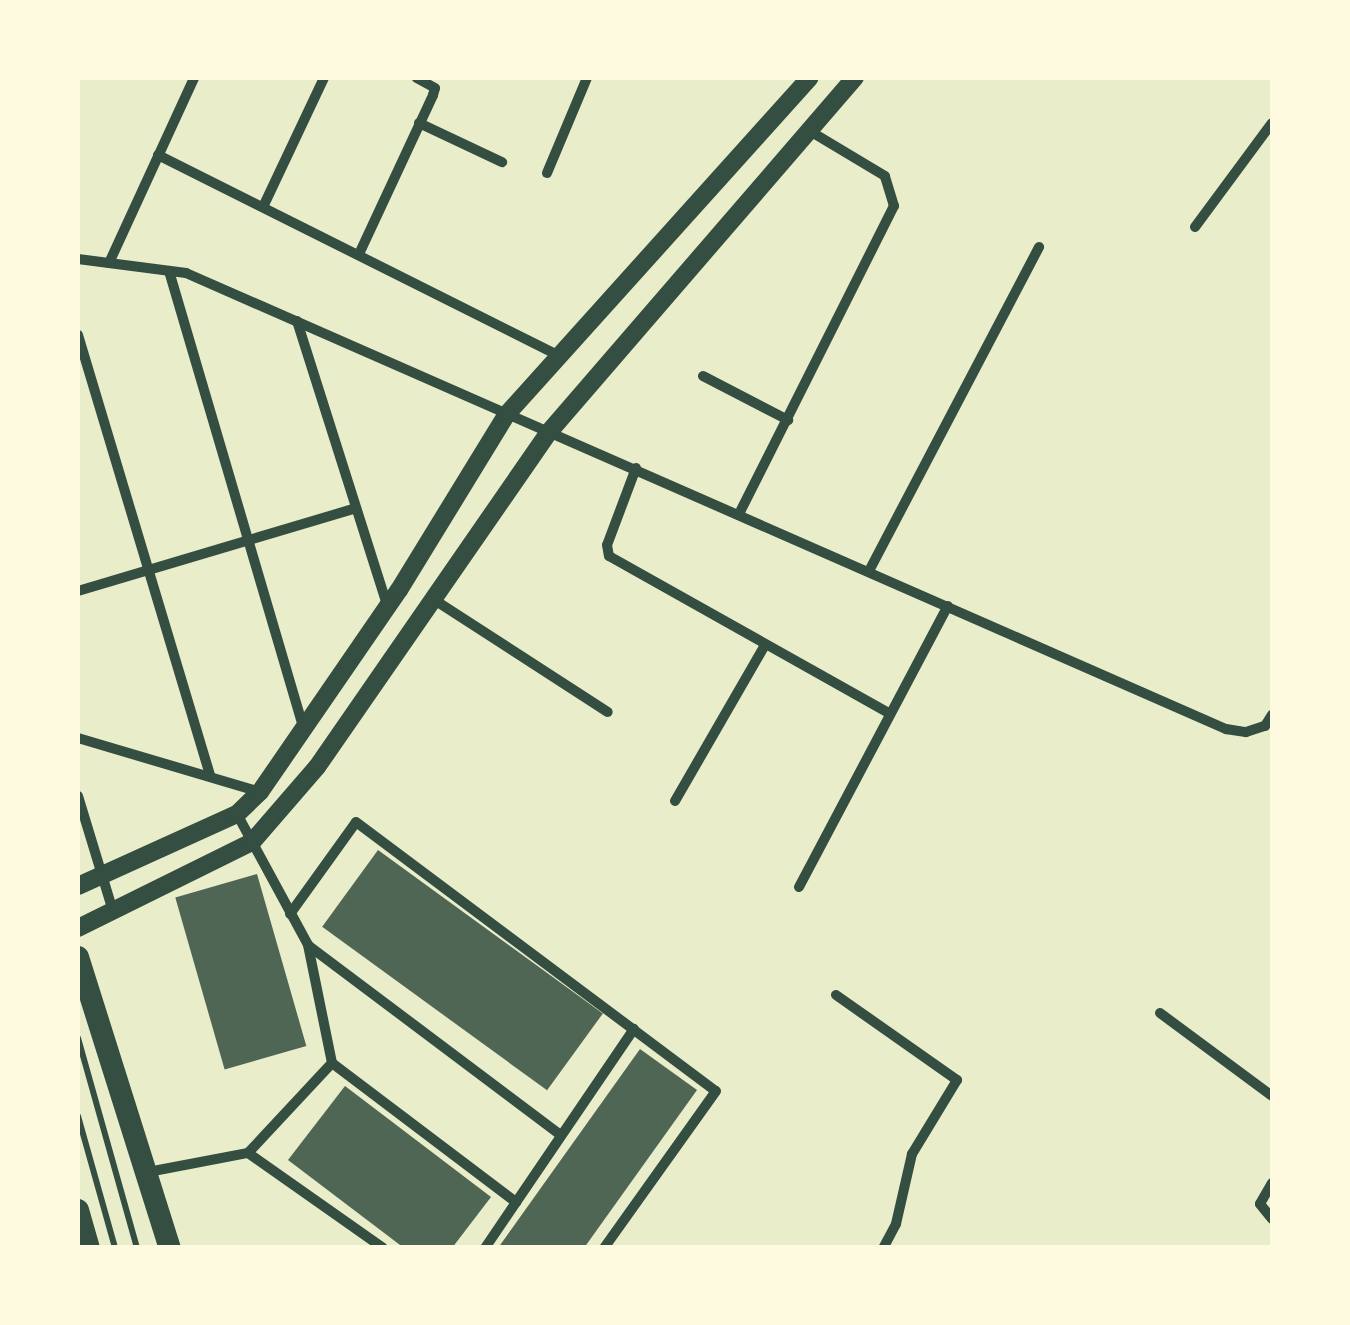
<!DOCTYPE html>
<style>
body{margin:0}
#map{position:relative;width:1350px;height:1325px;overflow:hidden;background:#e9edc9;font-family:"Space Grotesk",sans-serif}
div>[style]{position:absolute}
.building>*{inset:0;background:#4f6655;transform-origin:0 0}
.service>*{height:6px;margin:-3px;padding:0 3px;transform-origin:3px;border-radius:3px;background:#344e41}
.minor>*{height:10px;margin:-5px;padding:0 5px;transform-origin:5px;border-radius:5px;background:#344e41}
.tertiary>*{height:18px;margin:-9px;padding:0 9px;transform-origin:9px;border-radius:9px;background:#344e41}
.primary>*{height:22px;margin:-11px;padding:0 11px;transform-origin:11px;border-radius:11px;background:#344e41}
span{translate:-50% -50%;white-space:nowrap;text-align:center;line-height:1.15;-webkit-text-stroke:8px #fefae0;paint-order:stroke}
.frame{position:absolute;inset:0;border:80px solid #fefae0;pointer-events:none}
</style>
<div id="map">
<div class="building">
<i style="left:378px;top:850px;width:278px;height:95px;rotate:36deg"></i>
<i style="left:257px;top:874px;width:179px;height:85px;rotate:74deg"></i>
<i style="clip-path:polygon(640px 1049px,697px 1090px,584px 1248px,498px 1248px)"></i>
<i style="clip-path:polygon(345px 1086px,491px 1197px,452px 1248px,404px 1248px,288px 1160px)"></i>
</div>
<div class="service">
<i style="left:78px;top:1038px;width:218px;rotate:74.3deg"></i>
<i style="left:78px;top:1116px;width:137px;rotate:74.3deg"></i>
</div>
<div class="minor">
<i style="left:419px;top:123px;width:92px;rotate:25.2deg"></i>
<i style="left:158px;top:155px;width:449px;rotate:26.6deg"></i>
<i style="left:547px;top:173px;width:103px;rotate:-67.2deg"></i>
<i style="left:263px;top:207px;width:143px;rotate:-64.7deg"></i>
<i style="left:1195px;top:227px;width:129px;rotate:-53.5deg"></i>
<i style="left:359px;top:254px;width:175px;rotate:-65deg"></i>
<i style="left:433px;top:95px;width:7px;rotate:-74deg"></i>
<i style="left:435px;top:88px;width:21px;rotate:-151deg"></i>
<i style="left:78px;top:259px;width:109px;rotate:7.4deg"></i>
<i style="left:186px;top:273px;width:1136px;rotate:23.68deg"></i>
<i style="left:1226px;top:729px;width:20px;rotate:9deg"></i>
<i style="left:1246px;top:732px;width:20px;rotate:-18deg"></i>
<i style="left:1265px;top:726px;width:13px;rotate:-58deg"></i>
<i style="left:109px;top:263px;width:204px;rotate:-65.3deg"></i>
<i style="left:169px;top:271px;width:474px;rotate:73.6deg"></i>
<i style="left:297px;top:321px;width:298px;rotate:72.4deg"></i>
<i style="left:78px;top:335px;width:459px;rotate:73.3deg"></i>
<i style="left:703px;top:376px;width:96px;rotate:27.4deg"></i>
<i style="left:636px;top:468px;width:82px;rotate:110.6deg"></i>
<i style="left:607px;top:545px;width:11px;rotate:80deg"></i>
<i style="left:609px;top:556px;width:322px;rotate:29.3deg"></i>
<i style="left:739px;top:514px;width:345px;rotate:-63.3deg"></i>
<i style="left:894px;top:206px;width:31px;rotate:-107deg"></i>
<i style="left:885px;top:176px;width:90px;rotate:-149.1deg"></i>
<i style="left:869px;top:571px;width:366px;rotate:-62.3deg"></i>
<i style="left:78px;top:591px;width:290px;rotate:-16.6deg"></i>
<i style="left:433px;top:599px;width:208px;rotate:32.9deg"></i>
<i style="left:78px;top:738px;width:190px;rotate:16.5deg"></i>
<i style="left:78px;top:796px;width:120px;rotate:73.1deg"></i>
<i style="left:675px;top:801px;width:180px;rotate:-60deg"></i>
<i style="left:237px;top:814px;width:149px;rotate:61.5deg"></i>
<i style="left:308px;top:945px;width:120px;rotate:78.5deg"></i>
<i style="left:332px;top:1063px;width:123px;rotate:133deg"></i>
<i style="left:248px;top:1153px;width:165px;rotate:35.1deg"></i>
<i style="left:799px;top:887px;width:318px;rotate:-62.1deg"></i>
<i style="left:290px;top:914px;width:113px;rotate:-54.3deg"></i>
<i style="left:356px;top:822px;width:449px;rotate:36.8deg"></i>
<i style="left:716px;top:1091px;width:193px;rotate:125.5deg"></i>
<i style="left:309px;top:946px;width:315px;rotate:36.9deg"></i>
<i style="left:836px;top:995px;width:148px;rotate:35.1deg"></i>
<i style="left:957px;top:1080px;width:87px;rotate:121.3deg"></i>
<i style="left:912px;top:1154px;width:72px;rotate:102.9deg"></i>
<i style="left:896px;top:1224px;width:27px;rotate:118deg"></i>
<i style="left:1160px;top:1013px;width:139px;rotate:36.5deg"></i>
<i style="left:332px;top:1063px;width:231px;rotate:37.1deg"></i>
<i style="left:148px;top:1172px;width:102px;rotate:-10.8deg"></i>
<i style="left:1272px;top:1183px;width:24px;rotate:120deg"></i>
<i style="left:1260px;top:1204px;width:19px;rotate:51deg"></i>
<i style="left:485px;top:1248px;width:265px;rotate:-55.8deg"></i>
</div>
<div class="tertiary">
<i style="left:78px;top:886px;width:175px;rotate:-24.4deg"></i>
<i style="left:237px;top:814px;width:32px;rotate:-44deg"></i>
<i style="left:260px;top:792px;width:245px;rotate:-55.5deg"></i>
<i style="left:399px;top:590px;width:206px;rotate:-58.5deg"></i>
<i style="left:507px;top:414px;width:452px;rotate:-48deg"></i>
<i style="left:78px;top:928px;width:194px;rotate:-26.3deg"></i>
<i style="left:252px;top:842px;width:99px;rotate:-49.1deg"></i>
<i style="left:317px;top:767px;width:407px;rotate:-55.3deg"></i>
<i style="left:549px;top:432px;width:468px;rotate:-49.2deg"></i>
</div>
<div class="primary">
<i style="left:78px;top:957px;width:305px;rotate:72.5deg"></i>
<i style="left:78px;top:1210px;width:40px;rotate:74deg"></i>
</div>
<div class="frame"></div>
</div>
